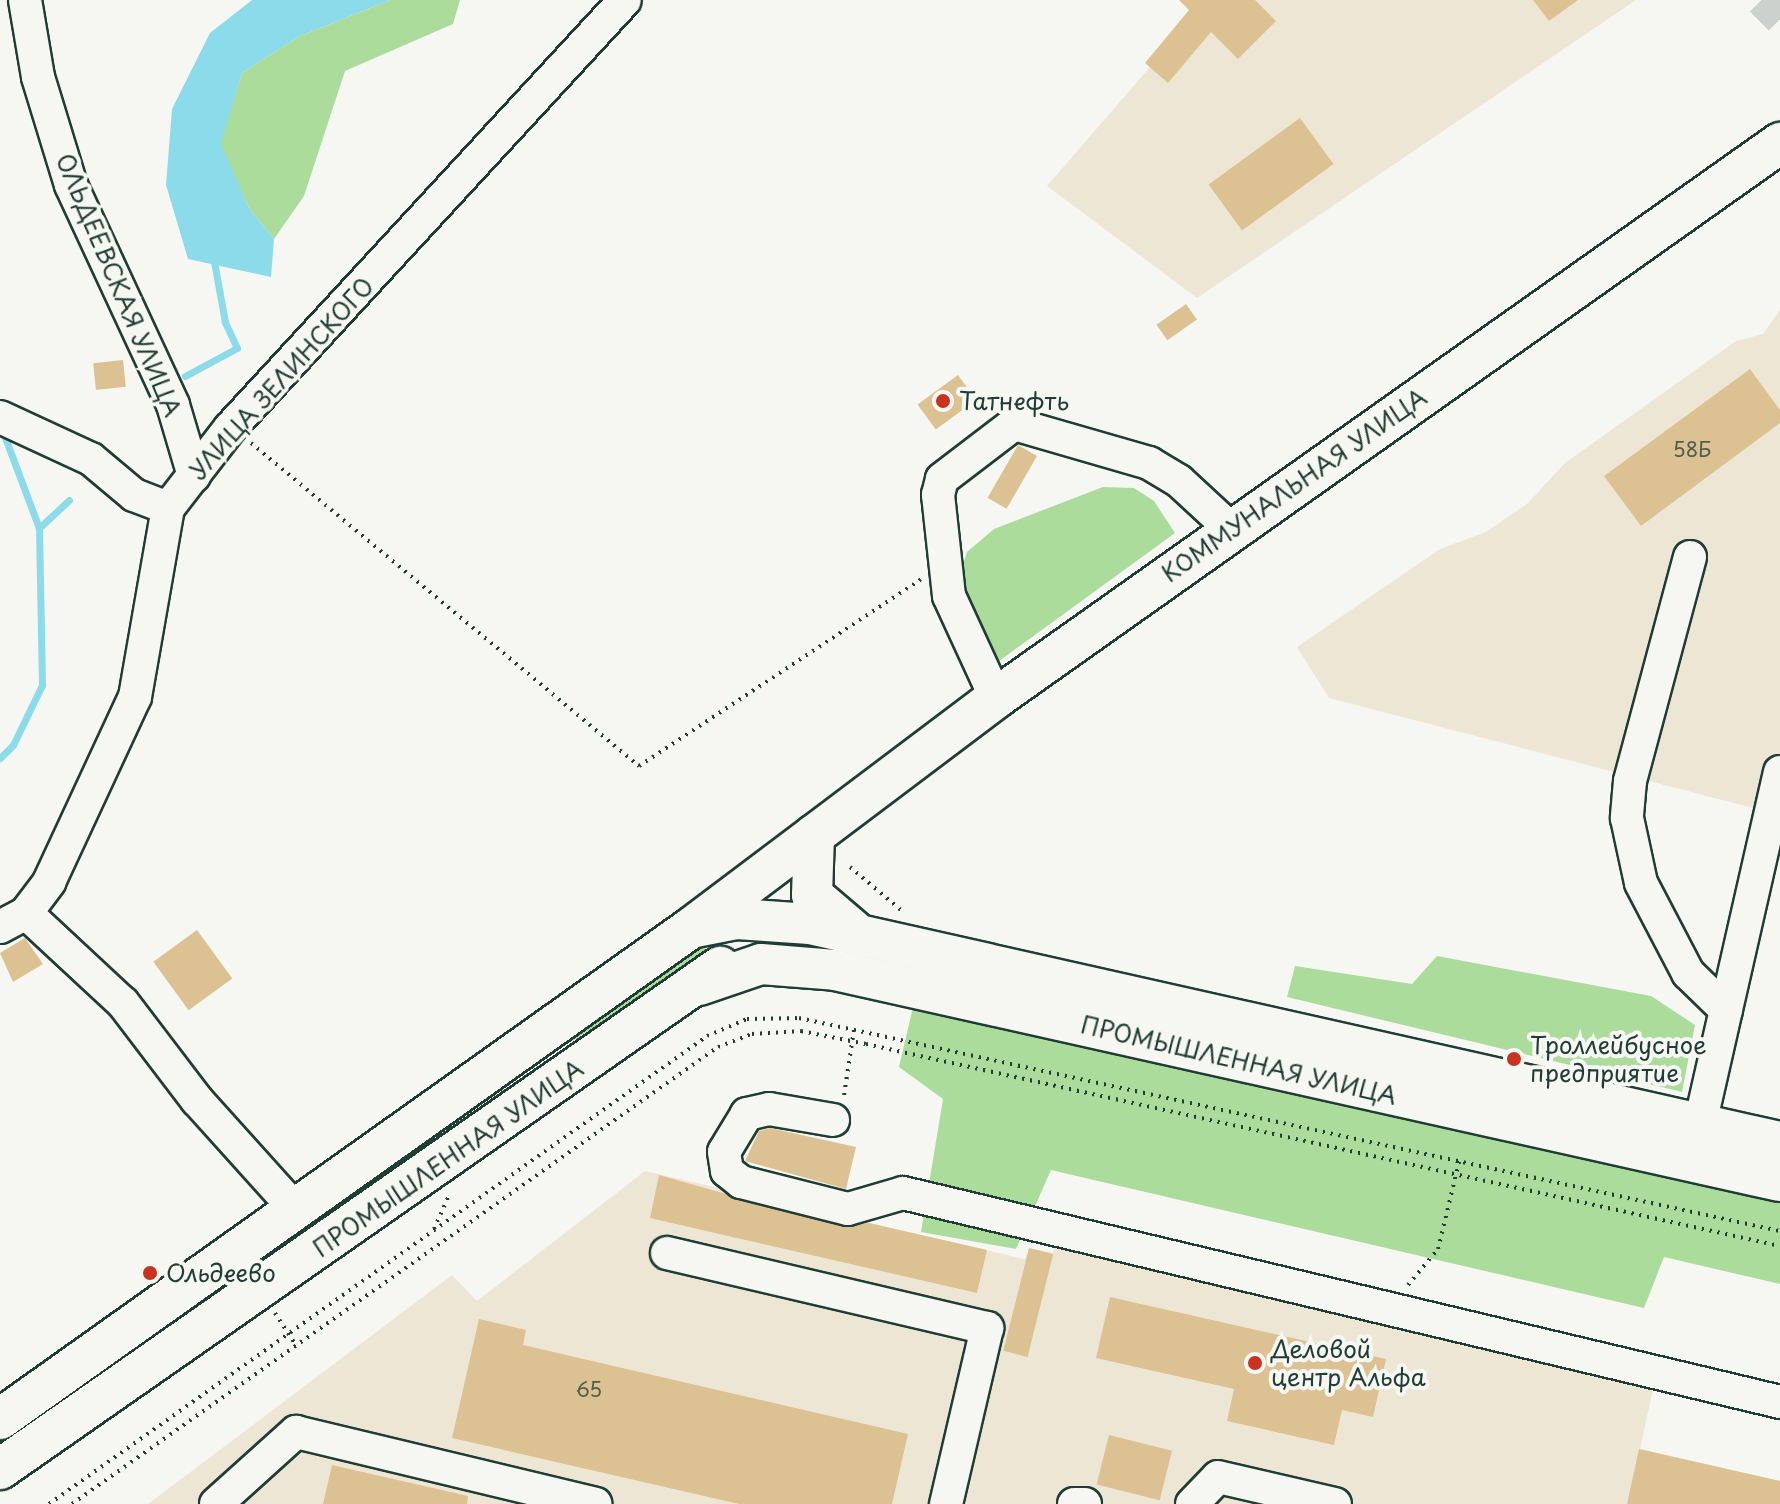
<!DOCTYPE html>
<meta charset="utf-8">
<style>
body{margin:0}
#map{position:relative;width:1780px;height:1504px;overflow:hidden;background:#f6f6f2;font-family:"Playpen Sans",sans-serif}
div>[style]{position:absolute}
.built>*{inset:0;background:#eee6d5}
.green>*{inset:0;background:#abdc9c;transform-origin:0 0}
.water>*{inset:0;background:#8cdbea}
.stream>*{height:7px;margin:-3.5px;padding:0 3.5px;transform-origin:3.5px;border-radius:3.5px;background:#8cdbea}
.building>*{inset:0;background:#dcc292;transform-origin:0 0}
.minor-tunnel>*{height:32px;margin-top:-16px;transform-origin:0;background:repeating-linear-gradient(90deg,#cbd1cc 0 32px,transparent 0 48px)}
.path>*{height:4px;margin-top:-2px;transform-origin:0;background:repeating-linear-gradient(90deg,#1f3d34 0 2px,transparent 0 8px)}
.roads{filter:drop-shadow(2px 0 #1f3d34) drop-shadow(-2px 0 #1f3d34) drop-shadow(0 2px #1f3d34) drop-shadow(0 -2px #1f3d34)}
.minor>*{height:32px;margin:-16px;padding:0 16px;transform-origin:16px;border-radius:16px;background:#f6f6f2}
.major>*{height:40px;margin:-20px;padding:0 20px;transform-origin:20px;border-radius:20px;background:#f6f6f2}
.dots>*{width:22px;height:22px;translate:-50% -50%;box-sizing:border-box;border:4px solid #f6f6f2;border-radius:50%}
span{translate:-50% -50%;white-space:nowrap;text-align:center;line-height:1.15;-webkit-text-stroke:8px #f6f6f2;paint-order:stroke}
.number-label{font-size:20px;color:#4e5e4c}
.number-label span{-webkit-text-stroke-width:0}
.street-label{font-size:24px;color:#1f3d34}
.poi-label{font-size:24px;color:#1f3d34}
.left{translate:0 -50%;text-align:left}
</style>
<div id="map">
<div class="built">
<i style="clip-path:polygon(1208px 0,1636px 0,1197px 298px,1047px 186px)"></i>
<i style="clip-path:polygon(1780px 310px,1780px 815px,1329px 698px,1297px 647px,1440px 549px,1486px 532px,1528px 503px,1565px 463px,1736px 341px,1763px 334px)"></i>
<i style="clip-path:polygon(645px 1171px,1025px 1259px,1029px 1248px,1053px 1253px,1056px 1240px,1655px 1380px,1640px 1449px,1780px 1481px,1780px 1504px,148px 1504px,452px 1275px,477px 1301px)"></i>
</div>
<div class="green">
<i style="clip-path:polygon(390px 0,460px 0,453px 24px,345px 71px,304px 196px,274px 239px,249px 208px,220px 144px,242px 73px,298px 37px)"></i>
<i style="clip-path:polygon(1103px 487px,1134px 488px,1154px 501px,1175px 533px,999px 661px,966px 606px,960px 574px,967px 552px,994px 529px)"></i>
<i style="left:703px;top:944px;width:13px;height:449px;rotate:58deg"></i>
<i style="clip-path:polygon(1437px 956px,1651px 996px,1695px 1025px,1682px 1092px,1287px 997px,1295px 966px,1412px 984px)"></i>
<i style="clip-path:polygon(914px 1003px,1780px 1202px,1780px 1284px,1664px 1257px,1644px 1308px,1051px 1170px,1016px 1249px,921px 1232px,943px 1099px,899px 1067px)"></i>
<i style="left:260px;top:1250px;width:12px;height:319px;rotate:55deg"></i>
</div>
<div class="water">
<i style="clip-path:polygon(252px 0,390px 0,298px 37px,242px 73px,221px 144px,249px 208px,274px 239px,271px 277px,188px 259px,166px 185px,172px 109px,210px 33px)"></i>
</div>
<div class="stream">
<i style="left:185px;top:376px;width:59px;rotate:-28.3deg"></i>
<i style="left:237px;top:348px;width:29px;rotate:-115deg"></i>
<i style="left:225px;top:322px;width:67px;rotate:-100.3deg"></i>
<i style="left:39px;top:528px;width:41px;rotate:-43deg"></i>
<i style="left:0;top:758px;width:18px;rotate:-45deg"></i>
<i style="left:13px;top:745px;width:67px;rotate:-64.2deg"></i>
<i style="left:42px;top:685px;width:157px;rotate:-91.1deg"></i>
<i style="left:39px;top:528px;width:99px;rotate:-110.6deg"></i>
</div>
<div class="building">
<i style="clip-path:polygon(1179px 0,1255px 0,1276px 21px,1238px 59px,1211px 32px,1168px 83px,1145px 63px,1189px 10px)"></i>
<i style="clip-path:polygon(1533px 0,1578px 0,1549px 21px)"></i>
<i style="left:1300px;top:118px;width:57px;height:113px;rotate:54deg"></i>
<i style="left:1186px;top:304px;width:19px;height:36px;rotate:55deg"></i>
<i style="left:123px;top:360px;width:27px;height:30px;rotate:84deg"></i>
<i style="clip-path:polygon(1750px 369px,1780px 410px,1780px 423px,1641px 526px,1604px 476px)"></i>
<i style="left:958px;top:375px;width:31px;height:50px;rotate:54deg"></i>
<i style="left:1018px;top:445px;width:22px;height:61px;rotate:30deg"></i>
<i style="left:197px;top:930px;width:60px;height:54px;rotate:54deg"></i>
<i style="clip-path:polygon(25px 938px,43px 964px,13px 982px,0 953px)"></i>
<i style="clip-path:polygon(770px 1128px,856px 1147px,846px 1189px,745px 1161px,759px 1131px)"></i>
<i style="clip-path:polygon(659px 1175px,843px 1227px,869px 1223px,987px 1250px,977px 1293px,650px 1218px)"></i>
<i style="left:1029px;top:1248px;width:25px;height:106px;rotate:14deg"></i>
<i style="clip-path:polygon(1110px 1297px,1386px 1359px,1373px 1417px,1342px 1410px,1334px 1445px,1227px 1421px,1234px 1389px,1096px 1358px)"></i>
<i style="clip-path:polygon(479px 1319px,526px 1330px,523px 1345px,908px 1434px,892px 1504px,739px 1504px,452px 1438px)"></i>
<i style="left:1109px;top:1435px;width:65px;height:51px;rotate:14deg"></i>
<i style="clip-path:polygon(1639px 1449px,1780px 1481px,1780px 1504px,1627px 1504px)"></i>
<i style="clip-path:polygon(332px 1465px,468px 1496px,467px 1504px,323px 1504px)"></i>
</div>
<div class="minor-tunnel">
<i style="left:1761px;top:0;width:27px;rotate:45deg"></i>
</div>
<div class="path">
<i style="left:251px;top:443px;width:505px;rotate:39.78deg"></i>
<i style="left:639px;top:766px;width:338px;rotate:-33.5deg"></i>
<i style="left:850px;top:867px;width:68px;rotate:40.2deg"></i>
<i style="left:844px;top:1095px;width:66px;rotate:-81.3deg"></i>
<i style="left:434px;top:1229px;width:39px;rotate:-66deg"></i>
<i style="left:1408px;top:1285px;width:47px;rotate:-50.2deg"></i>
<i style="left:1438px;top:1249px;width:94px;rotate:-76.4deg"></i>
<i style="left:275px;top:1313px;width:38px;rotate:57deg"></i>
<i style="left:49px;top:1504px;width:807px;rotate:-35.42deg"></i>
<i style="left:707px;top:1036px;width:43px;rotate:-23deg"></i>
<i style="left:747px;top:1019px;width:52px;rotate:-1.1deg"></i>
<i style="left:799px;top:1018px;width:1004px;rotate:12.25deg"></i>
<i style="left:72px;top:1504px;width:791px;rotate:-35.28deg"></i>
<i style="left:718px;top:1047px;width:36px;rotate:-21deg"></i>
<i style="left:752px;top:1034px;width:49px;rotate:-3.5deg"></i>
<i style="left:801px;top:1031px;width:66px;rotate:11.3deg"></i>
<i style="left:866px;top:1044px;width:936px;rotate:12.46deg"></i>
</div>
<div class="roads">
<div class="minor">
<i style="left:25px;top:0;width:78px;rotate:80.4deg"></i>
<i style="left:38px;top:77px;width:113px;rotate:73deg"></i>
<i style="left:71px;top:185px;width:242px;rotate:65.1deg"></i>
<i style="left:173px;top:405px;width:74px;rotate:73.5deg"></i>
<i style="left:0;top:417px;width:100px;rotate:24.8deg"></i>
<i style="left:91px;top:459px;width:56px;rotate:39.9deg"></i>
<i style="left:134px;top:495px;width:36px;rotate:21deg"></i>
<i style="left:1690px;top:557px;width:232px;rotate:105deg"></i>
<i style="left:1630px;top:781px;width:37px;rotate:95deg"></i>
<i style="left:1627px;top:818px;width:66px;rotate:77.8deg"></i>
<i style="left:1641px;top:883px;width:102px;rotate:62.4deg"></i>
<i style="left:1688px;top:973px;width:53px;rotate:44.2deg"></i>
<i style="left:996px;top:698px;width:112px;rotate:-114.7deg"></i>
<i style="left:949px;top:596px;width:102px;rotate:-96.2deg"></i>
<i style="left:938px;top:495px;width:16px;rotate:-76deg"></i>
<i style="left:942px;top:479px;width:91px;rotate:-37.4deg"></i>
<i style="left:1014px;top:424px;width:141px;rotate:16.1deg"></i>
<i style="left:1149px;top:463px;width:35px;rotate:31deg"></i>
<i style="left:1179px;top:481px;width:71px;rotate:42.7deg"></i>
<i style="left:26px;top:913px;width:39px;rotate:-53deg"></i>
<i style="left:49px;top:882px;width:204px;rotate:-65.1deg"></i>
<i style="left:135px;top:697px;width:192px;rotate:-80.1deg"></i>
<i style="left:168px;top:508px;width:101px;rotate:-52.2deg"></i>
<i style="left:230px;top:428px;width:582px;rotate:-47.3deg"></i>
<i style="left:0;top:927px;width:30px;rotate:-28deg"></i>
<i style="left:26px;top:913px;width:132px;rotate:42.9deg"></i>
<i style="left:123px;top:1003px;width:122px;rotate:52.7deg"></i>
<i style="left:197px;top:1100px;width:148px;rotate:48deg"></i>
<i style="left:833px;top:1120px;width:65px;rotate:-170.2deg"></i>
<i style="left:769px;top:1109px;width:23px;rotate:167deg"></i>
<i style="left:747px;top:1114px;width:44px;rotate:121.2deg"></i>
<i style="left:724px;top:1152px;width:19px;rotate:81deg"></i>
<i style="left:727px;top:1171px;width:18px;rotate:38deg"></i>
<i style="left:741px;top:1182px;width:110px;rotate:14.2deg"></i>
<i style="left:848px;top:1209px;width:57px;rotate:-16.2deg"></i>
<i style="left:903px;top:1193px;width:902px;rotate:13.4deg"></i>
<i style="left:1700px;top:1124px;width:361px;rotate:-77.2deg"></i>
<i style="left:667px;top:1253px;width:329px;rotate:13.2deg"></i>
<i style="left:987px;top:1328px;width:181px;rotate:103.1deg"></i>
<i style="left:216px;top:1504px;width:108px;rotate:-42deg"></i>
<i style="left:296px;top:1432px;width:308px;rotate:13.5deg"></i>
<i style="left:1074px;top:1504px;width:11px"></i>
<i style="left:1192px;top:1504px;width:37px;rotate:-46deg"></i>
<i style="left:1218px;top:1477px;width:120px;rotate:13deg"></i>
</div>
<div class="major">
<i style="left:814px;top:835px;width:60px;rotate:91.9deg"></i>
<i style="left:812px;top:895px;width:54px;rotate:40.5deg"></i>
<i style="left:695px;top:927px;width:43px;rotate:-10.8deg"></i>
<i style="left:737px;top:919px;width:73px;rotate:3.9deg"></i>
<i style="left:810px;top:924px;width:994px;rotate:12.67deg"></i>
<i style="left:699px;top:985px;width:65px;rotate:-18.7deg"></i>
<i style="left:761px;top:964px;width:74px;rotate:4.6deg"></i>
<i style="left:835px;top:970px;width:968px;rotate:12.59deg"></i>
<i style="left:0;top:1419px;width:848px;rotate:-35.4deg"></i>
<i style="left:691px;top:928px;width:382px;rotate:-37deg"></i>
<i style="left:996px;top:698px;width:961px;rotate:-35.29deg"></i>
<i style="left:0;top:1469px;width:878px;rotate:-34.89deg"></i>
</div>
</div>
<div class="dots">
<i style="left:943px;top:401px;background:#c8321e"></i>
<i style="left:1514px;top:1059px;background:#c8321e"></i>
<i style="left:150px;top:1273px;background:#c8321e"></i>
<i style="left:1255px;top:1363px;background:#c8321e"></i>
</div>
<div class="number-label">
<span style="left:1692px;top:449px">58Б</span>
<span style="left:589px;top:1389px">65</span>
</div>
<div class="street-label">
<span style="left:119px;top:285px;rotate:67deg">ОЛЬДЕЕВСКАЯ УЛИЦА</span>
<span style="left:281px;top:378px;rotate:-48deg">УЛИЦА ЗЕЛИНСКОГО</span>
<span style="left:1294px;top:485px;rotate:-35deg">КОММУНАЛЬНАЯ УЛИЦА</span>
<span style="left:1239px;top:1060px;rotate:13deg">ПРОМЫШЛЕННАЯ УЛИЦА</span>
<span style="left:448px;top:1158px;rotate:-35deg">ПРОМЫШЛЕННАЯ УЛИЦА</span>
</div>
<div class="poi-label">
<span class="left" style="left:959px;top:401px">Татнефть</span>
<span class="left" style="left:1530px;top:1059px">Троллейбусное<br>предприятие</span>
<span class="left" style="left:166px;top:1273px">Ольдеево</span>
<span class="left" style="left:1271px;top:1363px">Деловой<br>центр Альфа</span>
</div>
</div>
